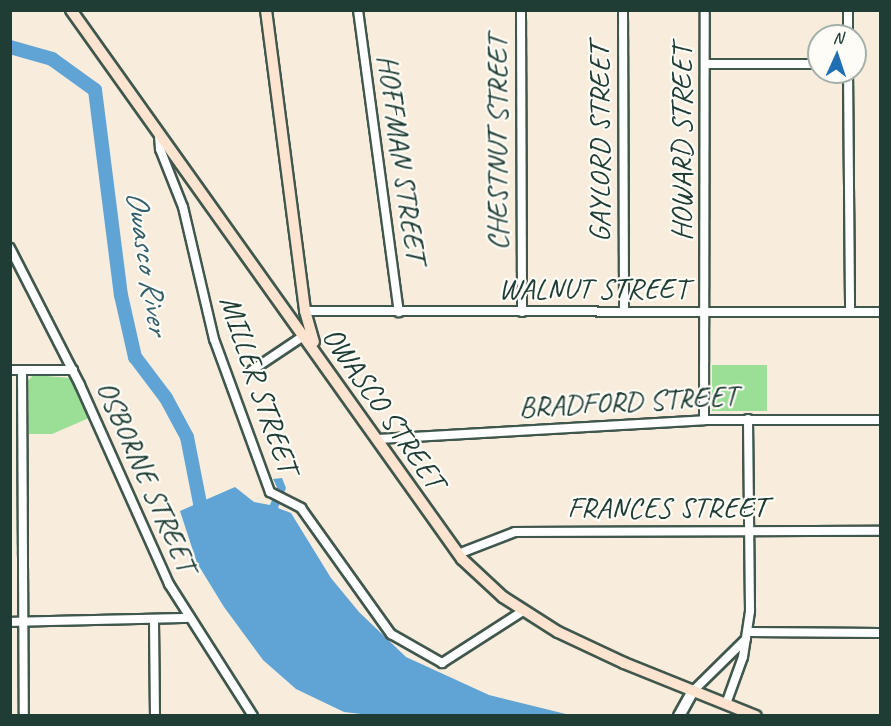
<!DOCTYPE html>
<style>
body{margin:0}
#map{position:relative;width:891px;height:726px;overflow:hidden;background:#f8eddc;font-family:Caveat,sans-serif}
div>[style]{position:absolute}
.green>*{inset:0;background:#9bde95;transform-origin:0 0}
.water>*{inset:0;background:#60a4d5}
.river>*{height:14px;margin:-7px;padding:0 7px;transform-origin:7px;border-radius:7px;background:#60a4d5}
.roads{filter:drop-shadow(2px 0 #40574d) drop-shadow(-2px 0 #40574d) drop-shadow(0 2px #40574d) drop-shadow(0 -2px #40574d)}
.minor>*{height:8px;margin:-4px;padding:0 4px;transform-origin:4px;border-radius:4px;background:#fff}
.tertiary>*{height:10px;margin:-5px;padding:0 5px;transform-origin:5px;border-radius:5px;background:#fff}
.secondary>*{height:10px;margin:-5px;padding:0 5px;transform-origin:5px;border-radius:5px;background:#fde4d1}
span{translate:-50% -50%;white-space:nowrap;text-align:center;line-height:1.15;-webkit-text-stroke:4.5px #fdfcf7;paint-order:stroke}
.street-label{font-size:30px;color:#1f3d34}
.water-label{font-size:32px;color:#36616c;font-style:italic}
.frame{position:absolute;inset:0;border:12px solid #1f3d34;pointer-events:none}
.north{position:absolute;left:807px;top:24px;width:60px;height:60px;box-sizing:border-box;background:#fdfcf7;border:2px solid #a4b0a9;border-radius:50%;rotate:3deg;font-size:16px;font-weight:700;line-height:24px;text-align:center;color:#1f3d34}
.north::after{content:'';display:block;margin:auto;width:21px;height:27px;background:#1f6fb2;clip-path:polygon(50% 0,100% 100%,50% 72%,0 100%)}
</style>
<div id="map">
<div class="green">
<i style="left:712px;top:365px;width:55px;height:46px"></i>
<i style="clip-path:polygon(33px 375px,71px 378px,89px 418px,52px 434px,29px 434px,28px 381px)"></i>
</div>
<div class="water">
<i style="clip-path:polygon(282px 478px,286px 488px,278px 508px,291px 513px,331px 578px,359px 612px,406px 657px,489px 695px,570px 715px,369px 715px,344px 712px,296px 689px,263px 660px,224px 607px,197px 563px,180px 511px,235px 487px,254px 502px,270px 505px,277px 487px,273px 479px)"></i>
</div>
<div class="river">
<i style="left:10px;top:47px;width:44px;rotate:15.9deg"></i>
<i style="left:52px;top:59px;width:53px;rotate:35.8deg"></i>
<i style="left:95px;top:90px;width:207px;rotate:82.8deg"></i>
<i style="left:121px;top:295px;width:64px;rotate:77.3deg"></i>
<i style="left:135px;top:357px;width:51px;rotate:52.9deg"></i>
<i style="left:166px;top:398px;width:44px;rotate:61.7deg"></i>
<i style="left:187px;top:437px;width:67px;rotate:78.9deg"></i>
<i style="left:200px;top:503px;width:17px;rotate:54deg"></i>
</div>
<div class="roads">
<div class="minor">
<i style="left:358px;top:10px;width:305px;rotate:82.3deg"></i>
<i style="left:521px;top:10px;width:302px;rotate:89.8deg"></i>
<i style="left:623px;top:10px;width:302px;rotate:89.8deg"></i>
<i style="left:848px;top:10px;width:26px;rotate:90deg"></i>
<i style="left:706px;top:64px;width:113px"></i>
<i style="left:848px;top:72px;width:240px;rotate:89.5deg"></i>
<i style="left:159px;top:135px;width:14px;rotate:86deg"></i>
<i style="left:160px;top:149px;width:62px;rotate:68.4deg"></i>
<i style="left:183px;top:207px;width:136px;rotate:76.8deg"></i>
<i style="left:214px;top:339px;width:163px;rotate:69.9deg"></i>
<i style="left:270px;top:492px;width:35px;rotate:27deg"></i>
<i style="left:301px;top:508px;width:155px;rotate:54.5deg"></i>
<i style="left:391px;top:634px;width:59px;rotate:29.6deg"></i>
<i style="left:442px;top:663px;width:96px;rotate:-32.7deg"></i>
<i style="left:10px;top:248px;width:154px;rotate:62.9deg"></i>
<i style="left:80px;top:385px;width:218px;rotate:65.9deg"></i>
<i style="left:169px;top:584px;width:156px;rotate:57.5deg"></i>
<i style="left:305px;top:311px;width:575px;rotate:0.1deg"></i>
<i style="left:10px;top:370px;width:63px"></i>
<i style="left:22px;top:370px;width:346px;rotate:89.7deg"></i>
<i style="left:251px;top:371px;width:65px;rotate:-33.7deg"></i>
<i style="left:704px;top:420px;width:410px;rotate:-89.9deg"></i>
<i style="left:378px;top:439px;width:327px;rotate:-3.3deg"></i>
<i style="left:704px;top:420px;width:176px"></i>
<i style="left:458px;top:554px;width:61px;rotate:-21.1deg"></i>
<i style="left:515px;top:532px;width:365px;rotate:-0.2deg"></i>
<i style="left:154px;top:621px;width:95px;rotate:89.4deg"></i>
<i style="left:10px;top:622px;width:180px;rotate:-1.3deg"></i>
<i style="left:748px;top:632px;width:132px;rotate:0.4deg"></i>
<i style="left:693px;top:691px;width:74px;rotate:-44.5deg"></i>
<i style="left:726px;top:704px;width:50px;rotate:-70.1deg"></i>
<i style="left:743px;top:657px;width:47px;rotate:-81.3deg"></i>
<i style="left:750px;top:611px;width:192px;rotate:-90.6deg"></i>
</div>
<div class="tertiary">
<i style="left:679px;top:716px;width:29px;rotate:-61deg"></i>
</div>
<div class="secondary">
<i style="left:71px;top:10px;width:674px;rotate:54.54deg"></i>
<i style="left:462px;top:559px;width:56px;rotate:42.8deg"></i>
<i style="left:503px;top:597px;width:65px;rotate:32.5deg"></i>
<i style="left:558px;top:632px;width:73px;rotate:25.2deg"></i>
<i style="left:624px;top:663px;width:142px;rotate:21.9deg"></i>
<i style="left:266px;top:10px;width:304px;rotate:82.6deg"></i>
<i style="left:305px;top:311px;width:32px;rotate:74deg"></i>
</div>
</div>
<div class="street-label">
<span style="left:497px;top:143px;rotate:-90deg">CHESTNUT STREET</span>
<span style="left:599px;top:143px;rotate:-90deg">GAYLORD STREET</span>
<span style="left:681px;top:143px;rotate:-90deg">HOWARD STREET</span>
<span style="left:402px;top:158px;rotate:82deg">HOFFMAN STREET</span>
<span style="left:593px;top:288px">WALNUT STREET</span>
<span style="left:259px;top:384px;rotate:71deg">MILLER STREET</span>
<span style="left:628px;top:401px;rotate:-3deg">BRADFORD STREET</span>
<span style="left:384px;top:408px;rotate:55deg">OWASCO STREET</span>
<span style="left:147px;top:476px;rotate:66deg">OSBORNE STREET</span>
<span style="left:667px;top:507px">FRANCES STREET</span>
</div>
<div class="water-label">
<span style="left:147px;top:262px;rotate:81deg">Owasco River</span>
</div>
<div class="frame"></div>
<div class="north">N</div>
</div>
